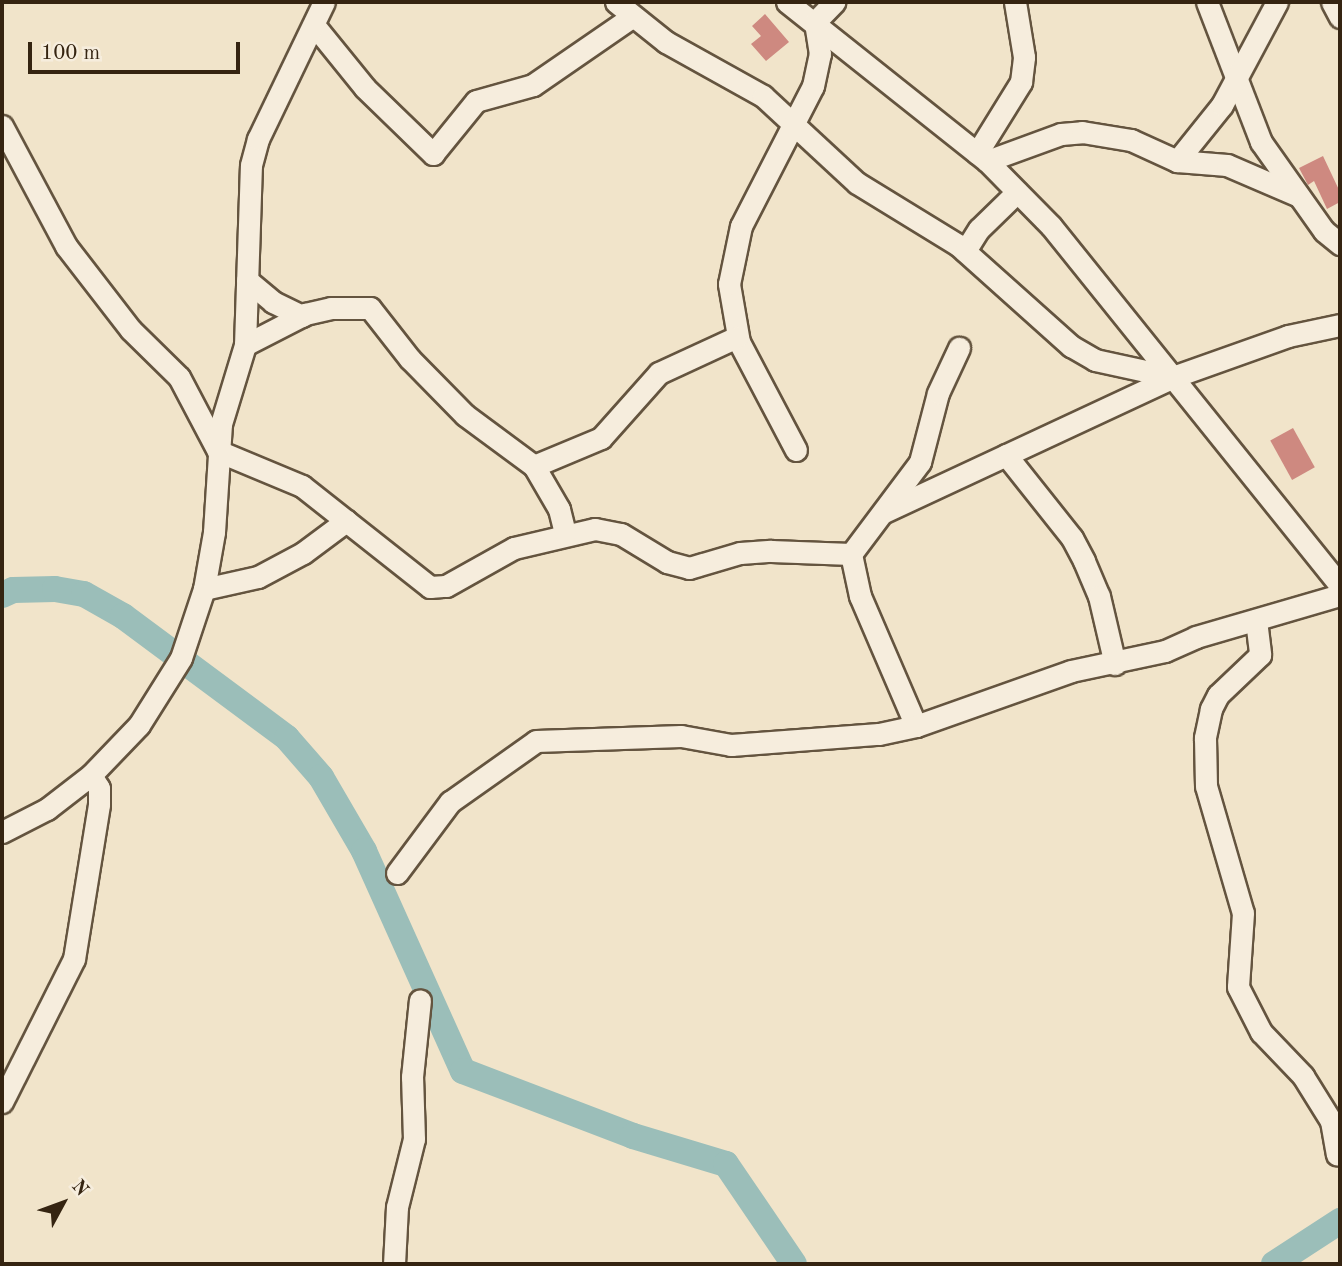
<!DOCTYPE html>
<style>
body{margin:0}
#map{position:relative;width:1342px;height:1266px;overflow:hidden;background:#f1e4ca;font-family:"Old Standard TT",serif}
div>[style]{position:absolute}
.river>*{height:26px;margin:-13px;padding:0 13px;transform-origin:13px;border-radius:13px;background:#9bbeb9}
.building>*{inset:0;background:#ce8980;transform-origin:0 0}
.roads{filter:drop-shadow(2px 0 #64543f) drop-shadow(-2px 0 #64543f) drop-shadow(0 2px #64543f) drop-shadow(0 -2px #64543f)}
.minor>*{height:21px;margin:-10.5px;padding:0 10.5px;transform-origin:10.5px;border-radius:10.5px;background:#f6eddd}
span{translate:-50% -50%;white-space:nowrap;text-align:center;line-height:1.15;-webkit-text-stroke:5px #f6eddd;paint-order:stroke}
.frame{position:absolute;inset:0;border:4px solid #352411;pointer-events:none}
.north{position:absolute;left:28px;top:1168px;width:70px;height:70px;-webkit-text-stroke:5px #f6eddd;paint-order:stroke;rotate:49deg;font-size:19px;font-weight:700;line-height:28px;text-align:center;color:#352411}
.north::after{content:'';display:block;margin:auto;width:24px;height:32px;background:#352411;clip-path:polygon(50% 0,100% 100%,50% 72%,0 100%)}
.scale{position:absolute;left:28px;top:42px;width:212px;height:32px;box-sizing:border-box;border:4px solid #352411;border-top:0;padding-left:9px;font-size:21px;line-height:24px;white-space:nowrap;color:#352411;-webkit-text-stroke:5px #f6eddd;paint-order:stroke}
</style>
<div id="map">
<div class="river">
<i style="left:2px;top:595px;width:12px;rotate:-24deg"></i>
<i style="left:13px;top:590px;width:42px;rotate:-1.4deg"></i>
<i style="left:55px;top:589px;width:29px;rotate:10deg"></i>
<i style="left:84px;top:594px;width:45px;rotate:29.4deg"></i>
<i style="left:123px;top:616px;width:204px;rotate:36.6deg"></i>
<i style="left:287px;top:738px;width:52px;rotate:48.9deg"></i>
<i style="left:321px;top:777px;width:86px;rotate:59.8deg"></i>
<i style="left:364px;top:851px;width:241px;rotate:65.8deg"></i>
<i style="left:463px;top:1071px;width:182px;rotate:20.9deg"></i>
<i style="left:633px;top:1136px;width:97px;rotate:16.8deg"></i>
<i style="left:726px;top:1164px;width:121px;rotate:55.8deg"></i>
<i style="left:1274px;top:1264px;width:79px;rotate:-33.1deg"></i>
</div>
<div class="building">
<i style="clip-path:polygon(765px 14px,789px 42px,766px 61px,751px 44px,761px 36px,752px 26px)"></i>
<i style="clip-path:polygon(1323px 156px,1340px 192px,1340px 202px,1327px 209px,1314px 181px,1308px 185px,1299px 168px)"></i>
<i style="left:1293px;top:428px;width:45px;height:26px;rotate:61deg"></i>
</div>
<div class="roads">
<div class="minor">
<i style="left:616px;top:2px;width:64px;rotate:38.7deg"></i>
<i style="left:666px;top:42px;width:111px;rotate:29.1deg"></i>
<i style="left:763px;top:96px;width:128px;rotate:42.8deg"></i>
<i style="left:857px;top:183px;width:119px;rotate:31.5deg"></i>
<i style="left:958px;top:245px;width:152px;rotate:41.8deg"></i>
<i style="left:1071px;top:346px;width:28px;rotate:30deg"></i>
<i style="left:1095px;top:360px;width:80px;rotate:12.3deg"></i>
<i style="left:787px;top:2px;width:256px;rotate:38.5deg"></i>
<i style="left:987px;top:161px;width:91px;rotate:45.4deg"></i>
<i style="left:1051px;top:226px;width:461px;rotate:51.2deg"></i>
<i style="left:1207px;top:2px;width:150px;rotate:68.9deg"></i>
<i style="left:1261px;top:142px;width:109px;rotate:54.7deg"></i>
<i style="left:1324px;top:231px;width:21px;rotate:39deg"></i>
<i style="left:1332px;top:2px;width:17px;rotate:62deg"></i>
<i style="left:314px;top:25px;width:81px;rotate:51deg"></i>
<i style="left:365px;top:88px;width:95px;rotate:44.1deg"></i>
<i style="left:433px;top:154px;width:68px;rotate:-50.9deg"></i>
<i style="left:476px;top:101px;width:59px;rotate:-15.7deg"></i>
<i style="left:533px;top:85px;width:121px;rotate:-34.6deg"></i>
<i style="left:2px;top:126px;width:136px;rotate:61.9deg"></i>
<i style="left:66px;top:246px;width:106px;rotate:52.3deg"></i>
<i style="left:131px;top:330px;width:67px;rotate:44.4deg"></i>
<i style="left:179px;top:377px;width:84px;rotate:62.2deg"></i>
<i style="left:218px;top:451px;width:91px;rotate:22.6deg"></i>
<i style="left:302px;top:486px;width:163px;rotate:38.3deg"></i>
<i style="left:430px;top:587px;width:16px;rotate:-4deg"></i>
<i style="left:446px;top:586px;width:78px;rotate:-29.2deg"></i>
<i style="left:514px;top:548px;width:83px;rotate:-13.2deg"></i>
<i style="left:595px;top:529px;width:26px;rotate:11deg"></i>
<i style="left:621px;top:534px;width:54px;rotate:31.3deg"></i>
<i style="left:667px;top:562px;width:23px;rotate:15deg"></i>
<i style="left:689px;top:568px;width:53px;rotate:-16.4deg"></i>
<i style="left:740px;top:553px;width:31px;rotate:-4deg"></i>
<i style="left:771px;top:551px;width:80px;rotate:2.1deg"></i>
<i style="left:977px;top:153px;width:84px;rotate:-58.2deg"></i>
<i style="left:1021px;top:82px;width:25px;rotate:-83deg"></i>
<i style="left:1024px;top:57px;width:56px;rotate:-99.3deg"></i>
<i style="left:987px;top:161px;width:79px;rotate:-20deg"></i>
<i style="left:1061px;top:134px;width:21px;rotate:-5deg"></i>
<i style="left:1082px;top:132px;width:50px;rotate:9.3deg"></i>
<i style="left:1131px;top:140px;width:51px;rotate:24.5deg"></i>
<i style="left:1177px;top:161px;width:50px;rotate:4.6deg"></i>
<i style="left:1227px;top:165px;width:78px;rotate:23.3deg"></i>
<i style="left:1177px;top:161px;width:72px;rotate:-51.2deg"></i>
<i style="left:1222px;top:105px;width:117px;rotate:-61.9deg"></i>
<i style="left:965px;top:251px;width:26px;rotate:-58deg"></i>
<i style="left:979px;top:229px;width:53px;rotate:-44.2deg"></i>
<i style="left:247px;top:280px;width:34px;rotate:40deg"></i>
<i style="left:273px;top:302px;width:32px;rotate:26deg"></i>
<i style="left:245px;top:345px;width:68px;rotate:-27.3deg"></i>
<i style="left:305px;top:314px;width:27px;rotate:-13deg"></i>
<i style="left:331px;top:308px;width:39px"></i>
<i style="left:370px;top:308px;width:65px;rotate:51.9deg"></i>
<i style="left:410px;top:359px;width:78px;rotate:45.5deg"></i>
<i style="left:465px;top:415px;width:86px;rotate:36.5deg"></i>
<i style="left:534px;top:466px;width:50px;rotate:59.8deg"></i>
<i style="left:559px;top:509px;width:25px;rotate:76deg"></i>
<i style="left:796px;top:450px;width:122px;rotate:-117.8deg"></i>
<i style="left:739px;top:342px;width:59px;rotate:-99.8deg"></i>
<i style="left:729px;top:284px;width:59px;rotate:-78.3deg"></i>
<i style="left:741px;top:226px;width:157px;rotate:-62.8deg"></i>
<i style="left:813px;top:86px;width:33px;rotate:-78deg"></i>
<i style="left:820px;top:54px;width:32px;rotate:-99deg"></i>
<i style="left:815px;top:22px;width:28px;rotate:-46deg"></i>
<i style="left:1006px;top:455px;width:106px;rotate:51.5deg"></i>
<i style="left:1072px;top:538px;width:26px;rotate:62deg"></i>
<i style="left:1084px;top:561px;width:38px;rotate:67deg"></i>
<i style="left:1099px;top:596px;width:70px;rotate:76.8deg"></i>
<i style="left:534px;top:466px;width:73px;rotate:-22.7deg"></i>
<i style="left:601px;top:438px;width:87px;rotate:-48.3deg"></i>
<i style="left:659px;top:373px;width:86px;rotate:-24.8deg"></i>
<i style="left:884px;top:512px;width:319px;rotate:-25deg"></i>
<i style="left:1173px;top:377px;width:122px;rotate:-19.6deg"></i>
<i style="left:1288px;top:336px;width:53px;rotate:-11.9deg"></i>
<i style="left:204px;top:589px;width:55px;rotate:-12.5deg"></i>
<i style="left:258px;top:577px;width:51px;rotate:-28.1deg"></i>
<i style="left:303px;top:553px;width:54px;rotate:-36.7deg"></i>
<i style="left:1256px;top:620px;width:35px;rotate:83deg"></i>
<i style="left:1260px;top:655px;width:58px;rotate:136.4deg"></i>
<i style="left:1218px;top:695px;width:16px;rotate:117deg"></i>
<i style="left:1211px;top:709px;width:30px;rotate:102deg"></i>
<i style="left:1205px;top:738px;width:48px;rotate:88.8deg"></i>
<i style="left:1206px;top:786px;width:132px;rotate:73.8deg"></i>
<i style="left:1243px;top:913px;width:74px;rotate:93.9deg"></i>
<i style="left:1238px;top:987px;width:51px;rotate:62.9deg"></i>
<i style="left:1261px;top:1032px;width:61px;rotate:46.3deg"></i>
<i style="left:1303px;top:1076px;width:53px;rotate:58.1deg"></i>
<i style="left:1331px;top:1121px;width:34px;rotate:80deg"></i>
<i style="left:916px;top:726px;width:142px;rotate:-113.3deg"></i>
<i style="left:860px;top:596px;width:43px;rotate:-102.1deg"></i>
<i style="left:851px;top:554px;width:115px;rotate:-53.1deg"></i>
<i style="left:920px;top:462px;width:71px;rotate:-75.4deg"></i>
<i style="left:938px;top:393px;width:50px;rotate:-65deg"></i>
<i style="left:2px;top:832px;width:51px;rotate:-27.1deg"></i>
<i style="left:47px;top:809px;width:56px;rotate:-37.7deg"></i>
<i style="left:91px;top:775px;width:69px;rotate:-46.2deg"></i>
<i style="left:139px;top:725px;width:79px;rotate:-57.9deg"></i>
<i style="left:181px;top:658px;width:73px;rotate:-71.6deg"></i>
<i style="left:204px;top:589px;width:58px;rotate:-80deg"></i>
<i style="left:214px;top:532px;width:108px;rotate:-86.3deg"></i>
<i style="left:221px;top:424px;width:83px;rotate:-73.1deg"></i>
<i style="left:245px;top:345px;width:180px;rotate:-88.1deg"></i>
<i style="left:251px;top:165px;width:27px;rotate:-75deg"></i>
<i style="left:258px;top:139px;width:152px;rotate:-64.3deg"></i>
<i style="left:397px;top:873px;width:89px;rotate:-53.3deg"></i>
<i style="left:450px;top:802px;width:105px;rotate:-35.3deg"></i>
<i style="left:536px;top:741px;width:145px;rotate:-2deg"></i>
<i style="left:681px;top:736px;width:51px;rotate:10.2deg"></i>
<i style="left:731px;top:745px;width:148px;rotate:-4.3deg"></i>
<i style="left:879px;top:734px;width:38px;rotate:-12deg"></i>
<i style="left:916px;top:726px;width:164px;rotate:-19.5deg"></i>
<i style="left:1071px;top:671px;width:96px;rotate:-12deg"></i>
<i style="left:1165px;top:651px;width:34px;rotate:-24deg"></i>
<i style="left:1196px;top:637px;width:150px;rotate:-16.3deg"></i>
<i style="left:2px;top:1102px;width:160px;rotate:-63.3deg"></i>
<i style="left:74px;top:959px;width:157px;rotate:-80.8deg"></i>
<i style="left:99px;top:804px;width:16px;rotate:-90deg"></i>
<i style="left:99px;top:788px;width:15px;rotate:-122deg"></i>
<i style="left:394px;top:1264px;width:57px;rotate:-87deg"></i>
<i style="left:397px;top:1207px;width:70px;rotate:-76deg"></i>
<i style="left:414px;top:1139px;width:62px;rotate:-91.8deg"></i>
<i style="left:412px;top:1077px;width:77px;rotate:-84.1deg"></i>
</div>
</div>
<div class="frame"></div>
<div class="north">N</div>
<div class="scale">100 m</div>
</div>
